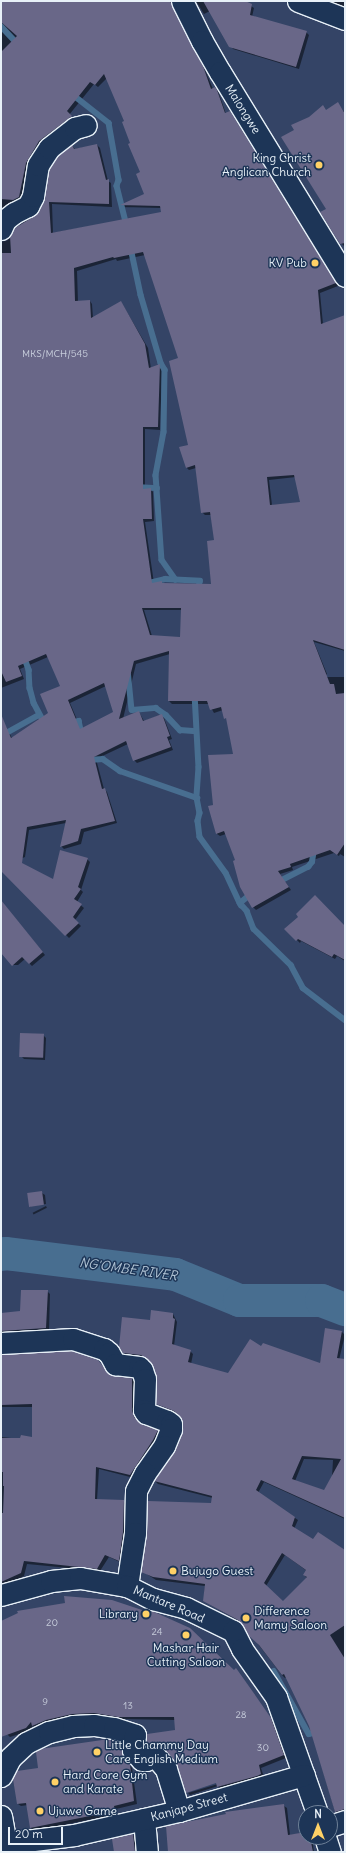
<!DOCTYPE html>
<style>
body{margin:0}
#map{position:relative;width:346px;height:1853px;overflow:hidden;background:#344466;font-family:Delius,sans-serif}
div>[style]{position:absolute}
.shadow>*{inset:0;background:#0007;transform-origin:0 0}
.stream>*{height:5.5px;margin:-2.75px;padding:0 2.75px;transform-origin:2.75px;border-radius:2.75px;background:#486e90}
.river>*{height:33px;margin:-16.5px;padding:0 16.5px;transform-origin:16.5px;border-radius:16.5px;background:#486e90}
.building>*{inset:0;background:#696788;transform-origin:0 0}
.roads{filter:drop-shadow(1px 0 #e8f1f8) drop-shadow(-1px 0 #e8f1f8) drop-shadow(0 1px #e8f1f8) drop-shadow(0 -1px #e8f1f8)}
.minor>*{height:21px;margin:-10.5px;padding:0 10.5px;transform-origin:10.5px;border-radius:10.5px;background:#1d3557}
.dots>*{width:11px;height:11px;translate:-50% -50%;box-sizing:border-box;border:2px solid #1d3557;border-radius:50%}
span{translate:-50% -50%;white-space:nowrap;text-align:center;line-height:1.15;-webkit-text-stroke:3px #1d3557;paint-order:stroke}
.number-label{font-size:10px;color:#c8cedc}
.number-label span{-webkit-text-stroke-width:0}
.street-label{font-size:12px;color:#e8f1f8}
.poi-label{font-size:12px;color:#e8f1f8}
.right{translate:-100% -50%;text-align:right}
.left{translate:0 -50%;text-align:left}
.water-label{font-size:13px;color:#b0c3d4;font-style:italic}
.frame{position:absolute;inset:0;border:2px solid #e8f1f8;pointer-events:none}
.north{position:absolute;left:298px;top:1805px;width:40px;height:40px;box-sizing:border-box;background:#1d3557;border:1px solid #6e8097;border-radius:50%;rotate:0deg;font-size:11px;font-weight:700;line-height:16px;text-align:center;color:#e8f1f8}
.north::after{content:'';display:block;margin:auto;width:14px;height:18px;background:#ffd166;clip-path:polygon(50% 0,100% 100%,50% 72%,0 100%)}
.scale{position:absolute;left:8px;top:1827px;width:55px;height:18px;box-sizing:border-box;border:2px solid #e8f1f8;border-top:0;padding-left:5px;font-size:12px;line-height:14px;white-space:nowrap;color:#e8f1f8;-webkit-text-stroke:3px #1d3557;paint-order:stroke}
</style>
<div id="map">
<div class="shadow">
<i style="clip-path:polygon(evenodd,1px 1px,174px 1px,174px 10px,205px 70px,213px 89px,215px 88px,218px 91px,226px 114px,338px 286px,320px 293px,323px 324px,345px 319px,345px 651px,314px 642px,327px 674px,324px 677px,345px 677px,345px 857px,340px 854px,339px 856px,334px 853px,292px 867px,293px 870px,280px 874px,291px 890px,256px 910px,253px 907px,226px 834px,220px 836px,217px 834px,214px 806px,234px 755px,228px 721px,223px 710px,214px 713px,209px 704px,172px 704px,169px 701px,170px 654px,136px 664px,123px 719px,139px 712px,144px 721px,161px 715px,164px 718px,172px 739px,169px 740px,173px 750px,137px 763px,134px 760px,128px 744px,96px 759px,104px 789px,107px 792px,117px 823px,84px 832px,81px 844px,64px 849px,61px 846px,66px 823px,29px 830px,25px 857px,1px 867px,1px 729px,6px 727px,12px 738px,49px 714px,62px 686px,48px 657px,20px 669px,24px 679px,1px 688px,1px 242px,8px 240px,15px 228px,39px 212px,72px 146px,75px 149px,97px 145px,100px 148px,108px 181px,111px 183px,112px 207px,52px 204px,53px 233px,162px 213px,161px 208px,124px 207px,122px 205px,145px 195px,141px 173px,125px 122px,107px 78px,98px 87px,94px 84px,69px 115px,74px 120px,22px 200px,1px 214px,1px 1px,145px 255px,179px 358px,190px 445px,186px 467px,189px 470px,196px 468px,202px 512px,205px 515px,211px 515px,215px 541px,212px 585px,164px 584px,162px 582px,154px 583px,145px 522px,154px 521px,153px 492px,151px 489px,145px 490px,145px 429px,160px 430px,162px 368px,159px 366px,151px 369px,148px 348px,121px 302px,93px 318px,92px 304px,90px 301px,78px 302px,77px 271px,116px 259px,117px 261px,145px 255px,1px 1px,296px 477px,301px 503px,272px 505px,269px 480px,296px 477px,1px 1px,144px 610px,182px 610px,181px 638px,152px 636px,144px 610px,1px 1px,106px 686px,115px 713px,81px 729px,70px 703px,106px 686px)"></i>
<i style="clip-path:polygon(196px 1px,243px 1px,254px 8px,252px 17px,306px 32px,309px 35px,299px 69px,233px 49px,210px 11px,204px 14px)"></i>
<i style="clip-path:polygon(329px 1px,345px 1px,345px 9px,332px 4px)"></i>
<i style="clip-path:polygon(338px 104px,345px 113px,344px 246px,341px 243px,328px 209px,326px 111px)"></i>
<i style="clip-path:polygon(87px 859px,90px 862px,81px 890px,83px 892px,77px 902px,84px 908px,75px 920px,81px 926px,69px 938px,6px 874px,54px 881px)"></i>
<i style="clip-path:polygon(1px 901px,45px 955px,32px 966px,25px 959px,18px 965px,13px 965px,1px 952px)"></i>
<i style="clip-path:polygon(345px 928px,345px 961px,337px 956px,335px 959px,301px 941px,300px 943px,286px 929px)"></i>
<i style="clip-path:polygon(43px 1035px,46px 1038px,45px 1060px,24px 1059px,21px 1056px)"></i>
<i style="clip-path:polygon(42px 1193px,45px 1195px,46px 1204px,30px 1206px,30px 1208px,30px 1207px)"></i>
<i style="left:46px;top:1206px;width:2px;height:15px;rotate:63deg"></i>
<i style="clip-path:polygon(47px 1291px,50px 1294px,49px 1331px,1px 1335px,1px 1314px,21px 1312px)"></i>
<i style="clip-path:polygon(evenodd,173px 1314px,177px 1322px,174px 1346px,190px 1351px,193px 1354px,191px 1364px,229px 1374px,261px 1348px,320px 1364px,326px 1329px,342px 1332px,345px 1335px,339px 1360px,345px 1360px,345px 1519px,264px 1482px,258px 1493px,298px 1520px,294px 1529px,313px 1540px,345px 1550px,345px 1813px,338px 1814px,335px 1811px,310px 1726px,287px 1677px,285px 1678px,282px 1675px,241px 1622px,204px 1601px,205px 1586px,156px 1580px,142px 1571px,212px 1504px,213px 1498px,158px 1484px,155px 1481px,176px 1451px,183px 1434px,182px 1418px,178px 1414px,157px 1404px,158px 1379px,152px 1362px,145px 1358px,127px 1355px,123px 1352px,151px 1321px,173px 1314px,304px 1459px,333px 1460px,332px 1477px,324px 1491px,295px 1481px,304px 1459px,173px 1314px,285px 1555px,307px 1571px,304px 1575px,307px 1578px,283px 1602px,266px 1586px,285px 1555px)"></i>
<i style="clip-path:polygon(1px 1356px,132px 1379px,135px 1382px,135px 1413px,137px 1421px,141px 1425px,157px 1431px,160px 1434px,134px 1478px,99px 1469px,97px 1500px,123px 1501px,126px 1504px,126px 1536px,122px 1563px,109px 1557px,100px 1571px,27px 1564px,24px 1576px,11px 1582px,1px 1583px,1px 1437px,21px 1439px,33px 1439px,33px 1407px,1px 1407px)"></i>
<i style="clip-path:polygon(1px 1623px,238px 1672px,273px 1722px,286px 1758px,261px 1768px,264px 1777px,221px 1790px,218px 1786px,190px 1795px,188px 1793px,221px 1783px,178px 1765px,164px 1746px,156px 1745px,149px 1748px,147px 1746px,176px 1730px,175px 1720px,121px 1719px,97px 1715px,36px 1729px,33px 1726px,29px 1731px,10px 1737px,7px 1734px,1px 1697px)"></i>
<i style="clip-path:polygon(121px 1744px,124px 1747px,124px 1758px,132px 1768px,137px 1804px,116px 1809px,117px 1814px,34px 1831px,31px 1828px,28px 1805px,21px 1806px,18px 1804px,40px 1769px)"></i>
<i style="clip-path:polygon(284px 1806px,287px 1808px,290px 1835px,306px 1833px,306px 1837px,312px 1837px,314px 1852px,170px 1852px)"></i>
<i style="clip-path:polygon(133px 1835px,136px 1838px,137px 1852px,115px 1852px)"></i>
</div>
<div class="stream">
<i style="left:1px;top:26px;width:26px;rotate:47deg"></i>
<i style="left:72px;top:94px;width:47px;rotate:38.1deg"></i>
<i style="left:109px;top:123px;width:58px;rotate:80deg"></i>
<i style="left:119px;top:180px;width:6px;rotate:108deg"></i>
<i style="left:117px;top:186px;width:41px;rotate:76deg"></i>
<i style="left:131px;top:248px;width:48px;rotate:78deg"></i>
<i style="left:141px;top:295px;width:71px;rotate:73.6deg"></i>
<i style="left:161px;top:363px;width:8px;rotate:60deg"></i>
<i style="left:165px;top:370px;width:62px;rotate:90.9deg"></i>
<i style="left:164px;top:432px;width:44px;rotate:100.5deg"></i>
<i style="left:156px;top:475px;width:85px;rotate:86deg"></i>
<i style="left:162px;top:560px;width:24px;rotate:55deg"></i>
<i style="left:136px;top:487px;width:21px;rotate:3deg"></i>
<i style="left:145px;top:584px;width:21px;rotate:-14deg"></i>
<i style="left:165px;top:579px;width:35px;rotate:3deg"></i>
<i style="left:200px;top:581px;width:9px;rotate:96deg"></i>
<i style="left:24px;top:656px;width:15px;rotate:70deg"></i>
<i style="left:29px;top:670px;width:18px;rotate:87deg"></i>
<i style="left:30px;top:688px;width:16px;rotate:75deg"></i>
<i style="left:34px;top:703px;width:24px;rotate:62deg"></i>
<i style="left:128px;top:670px;width:40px;rotate:84.3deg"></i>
<i style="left:132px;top:710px;width:24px;rotate:-5deg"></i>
<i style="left:156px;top:708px;width:12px;rotate:35deg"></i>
<i style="left:166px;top:715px;width:21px;rotate:47deg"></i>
<i style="left:180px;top:730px;width:16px;rotate:4deg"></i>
<i style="left:195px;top:694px;width:73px;rotate:86.9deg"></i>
<i style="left:199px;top:767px;width:31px;rotate:94deg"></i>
<i style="left:197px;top:798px;width:15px;rotate:79deg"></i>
<i style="left:200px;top:813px;width:8px;rotate:104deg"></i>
<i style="left:198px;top:821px;width:16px;rotate:83deg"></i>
<i style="left:200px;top:837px;width:44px;rotate:54.2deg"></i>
<i style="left:226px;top:873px;width:33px;rotate:65deg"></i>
<i style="left:240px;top:903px;width:11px;rotate:49deg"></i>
<i style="left:247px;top:911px;width:19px;rotate:69deg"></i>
<i style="left:254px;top:929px;width:52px;rotate:44.2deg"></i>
<i style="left:291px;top:965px;width:26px;rotate:62deg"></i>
<i style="left:303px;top:988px;width:53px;rotate:37.3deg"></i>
<i style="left:70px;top:723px;width:9px;rotate:-13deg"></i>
<i style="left:79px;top:721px;width:13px;rotate:77deg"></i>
<i style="left:1px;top:736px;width:43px;rotate:-28.9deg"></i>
<i style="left:89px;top:760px;width:14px;rotate:-4deg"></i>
<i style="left:103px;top:759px;width:21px;rotate:35deg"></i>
<i style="left:120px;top:771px;width:82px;rotate:19.3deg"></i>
<i style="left:278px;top:882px;width:34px;rotate:-27deg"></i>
<i style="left:308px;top:867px;width:6px;rotate:-51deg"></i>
<i style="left:312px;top:862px;width:13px;rotate:-81deg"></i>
<i style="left:241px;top:906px;width:3px;rotate:-108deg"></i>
<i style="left:240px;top:903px;width:16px;rotate:-40deg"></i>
<i style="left:274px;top:1671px;width:72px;rotate:60.9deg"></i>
<i style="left:309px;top:1734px;width:8px;rotate:-14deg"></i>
</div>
<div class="river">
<i style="left:1px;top:1254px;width:4px;rotate:-14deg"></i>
<i style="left:5px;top:1253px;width:171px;rotate:7deg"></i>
<i style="left:175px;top:1274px;width:69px;rotate:22.1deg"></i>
<i style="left:239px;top:1300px;width:82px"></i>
<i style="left:321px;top:1300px;width:26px;rotate:21deg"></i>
</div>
<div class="building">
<i style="clip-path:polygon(evenodd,1px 1px,170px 1px,203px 66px,211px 89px,215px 87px,217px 90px,225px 113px,230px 111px,336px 283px,318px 290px,321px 324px,345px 315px,345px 650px,313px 640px,330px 684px,334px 684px,336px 694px,345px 693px,345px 843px,337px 855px,330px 850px,290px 864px,291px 867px,278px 871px,289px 887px,252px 908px,240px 887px,233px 861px,235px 860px,224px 831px,216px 834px,208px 806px,213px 805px,208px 755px,233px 754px,226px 718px,224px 719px,221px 707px,210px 710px,207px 701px,168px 701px,169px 651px,134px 661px,119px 719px,139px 711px,143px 721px,162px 714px,170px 736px,167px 737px,171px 747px,133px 761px,126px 741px,94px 757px,102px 789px,105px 788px,115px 821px,81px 829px,78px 841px,60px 847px,66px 820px,27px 827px,22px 863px,53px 879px,60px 850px,88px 858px,78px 887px,81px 889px,74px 899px,82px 904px,73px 917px,79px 923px,65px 936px,1px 871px,1px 714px,11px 738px,48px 713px,40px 694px,60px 686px,46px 654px,18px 666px,22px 676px,6px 682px,1px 671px,1px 253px,11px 253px,10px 236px,15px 228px,33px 217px,39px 211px,45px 198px,49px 169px,58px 156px,72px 145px,74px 149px,97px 144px,106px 180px,109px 179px,109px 204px,49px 202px,51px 233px,161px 212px,160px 206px,120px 205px,144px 194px,136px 174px,140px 172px,128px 144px,130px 143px,122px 122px,124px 121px,104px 74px,95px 85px,90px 82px,67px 111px,72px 116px,39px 141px,26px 163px,19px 197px,13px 200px,1px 199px,1px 52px,17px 36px,1px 22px,1px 1px,143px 252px,178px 358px,169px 361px,188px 445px,179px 447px,186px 468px,195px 465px,201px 513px,210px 512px,214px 540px,207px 541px,211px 584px,162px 583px,162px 581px,152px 583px,143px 519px,152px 519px,151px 488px,143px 489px,143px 427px,158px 427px,160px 364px,149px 368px,145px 344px,121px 301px,91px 318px,90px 300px,75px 301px,74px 268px,113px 257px,114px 258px,143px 252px,1px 1px,294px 475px,300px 502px,270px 505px,267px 477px,294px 475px,1px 1px,142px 608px,181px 608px,180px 637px,150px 635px,142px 608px,1px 1px,104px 683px,113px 712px,80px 729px,68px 700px,104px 683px)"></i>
<i style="clip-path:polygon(203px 1px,245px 1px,252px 4px,250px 15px,307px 31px,296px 67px,229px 47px)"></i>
<i style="clip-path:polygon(338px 102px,345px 114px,345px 243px,340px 244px,320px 212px,326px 209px,281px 137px,294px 130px,291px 125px,309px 117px,323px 105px,326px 110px)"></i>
<i style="clip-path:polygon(315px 895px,345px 926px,345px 960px,334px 954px,332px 957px,298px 939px,296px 941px,284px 929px,298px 917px,296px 914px)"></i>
<i style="clip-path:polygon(1px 900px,43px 952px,29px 964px,22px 957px,12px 966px,1px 953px)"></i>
<i style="left:20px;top:1033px;width:24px;height:24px;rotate:2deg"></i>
<i style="left:42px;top:1191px;width:14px;height:15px;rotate:82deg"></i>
<i style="clip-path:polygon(21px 1290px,48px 1290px,46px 1328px,1px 1331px,1px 1313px,20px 1311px)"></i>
<i style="clip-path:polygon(evenodd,151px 1310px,173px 1313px,173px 1318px,175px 1319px,172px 1344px,191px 1350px,188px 1362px,228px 1373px,250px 1339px,261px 1346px,263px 1343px,320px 1363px,325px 1328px,342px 1331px,337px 1358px,345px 1359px,345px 1518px,261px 1480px,256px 1490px,295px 1517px,292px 1526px,313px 1539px,318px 1532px,345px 1550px,345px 1625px,330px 1635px,345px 1659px,345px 1809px,335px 1812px,309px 1726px,284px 1674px,282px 1675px,259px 1645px,248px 1635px,243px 1625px,238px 1620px,203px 1601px,205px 1584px,153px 1577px,141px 1572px,147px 1535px,148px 1501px,211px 1503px,212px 1496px,154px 1481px,175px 1451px,182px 1433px,182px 1419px,174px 1411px,156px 1404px,157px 1379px,150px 1362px,141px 1355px,123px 1353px,119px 1347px,122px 1317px,150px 1320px,151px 1310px,302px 1456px,341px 1459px,324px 1490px,292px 1479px,302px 1456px,151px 1310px,282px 1553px,306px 1570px,303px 1575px,307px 1577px,283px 1601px,264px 1583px,282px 1553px)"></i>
<i style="clip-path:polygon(71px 1351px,98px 1360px,109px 1374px,132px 1378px,132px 1410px,134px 1417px,141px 1424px,158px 1430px,153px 1440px,130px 1475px,96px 1467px,95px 1499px,124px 1500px,123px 1532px,119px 1561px,105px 1555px,97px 1569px,24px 1561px,21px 1573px,1px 1582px,1px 1513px,3px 1513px,4px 1486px,3px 1486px,3px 1472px,1px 1472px,1px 1438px,20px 1438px,21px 1435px,32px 1437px,32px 1404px,1px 1405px,1px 1355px)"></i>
<i style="clip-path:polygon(64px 1596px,112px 1600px,151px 1613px,152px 1611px,190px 1628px,234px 1670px,236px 1668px,253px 1692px,271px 1718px,284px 1755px,259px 1765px,261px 1774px,257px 1776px,217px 1787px,216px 1783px,186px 1793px,177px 1765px,160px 1744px,153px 1743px,146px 1746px,147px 1734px,175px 1730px,174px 1717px,118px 1717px,94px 1713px,72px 1714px,46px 1720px,32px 1726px,31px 1722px,26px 1728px,1px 1737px,1px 1621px,18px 1613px,17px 1611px,65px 1603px)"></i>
<i style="clip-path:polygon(109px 1739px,122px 1743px,122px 1754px,130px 1764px,134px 1801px,114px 1806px,115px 1811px,30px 1828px,26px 1803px,17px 1804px,13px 1779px,17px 1771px,38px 1768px,36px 1752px,40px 1749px)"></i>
<i style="clip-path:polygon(284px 1804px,288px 1835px,306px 1832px,306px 1837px,310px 1837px,313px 1852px,168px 1852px,166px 1826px,226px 1814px,225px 1812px)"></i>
<i style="clip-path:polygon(133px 1834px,135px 1852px,114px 1852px,112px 1839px)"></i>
</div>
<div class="roads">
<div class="minor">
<i style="left:182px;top:1px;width:45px;rotate:63.4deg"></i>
<i style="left:202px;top:41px;width:36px;rotate:60deg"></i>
<i style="left:220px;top:72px;width:239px;rotate:58.5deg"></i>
<i style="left:298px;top:1px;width:50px;rotate:21deg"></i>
<i style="left:1px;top:229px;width:10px;rotate:-66deg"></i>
<i style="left:5px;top:220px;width:11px;rotate:-38deg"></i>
<i style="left:14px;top:213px;width:16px;rotate:-27deg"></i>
<i style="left:28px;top:206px;width:11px;rotate:-63deg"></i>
<i style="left:33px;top:196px;width:31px;rotate:-81deg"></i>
<i style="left:38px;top:165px;width:20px;rotate:-57deg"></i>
<i style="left:49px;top:148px;width:33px;rotate:-38deg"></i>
<i style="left:75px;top:128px;width:11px;rotate:-15deg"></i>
<i style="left:1px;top:1343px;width:72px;rotate:-3.2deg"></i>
<i style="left:73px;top:1339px;width:33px;rotate:18deg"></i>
<i style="left:104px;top:1349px;width:6px;rotate:39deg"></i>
<i style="left:109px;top:1353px;width:13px;rotate:61deg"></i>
<i style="left:115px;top:1364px;width:24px;rotate:7deg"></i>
<i style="left:139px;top:1367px;width:4px;rotate:45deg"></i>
<i style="left:142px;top:1370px;width:9px;rotate:72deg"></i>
<i style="left:145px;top:1379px;width:31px;rotate:92deg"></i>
<i style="left:144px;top:1410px;width:4px;rotate:56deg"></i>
<i style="left:146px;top:1413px;width:22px;rotate:21deg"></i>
<i style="left:167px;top:1421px;width:5px;rotate:37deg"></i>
<i style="left:171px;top:1424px;width:5px;rotate:90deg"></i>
<i style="left:171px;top:1429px;width:18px;rotate:112deg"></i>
<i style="left:164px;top:1446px;width:33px;rotate:125deg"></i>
<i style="left:145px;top:1473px;width:20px;rotate:117deg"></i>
<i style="left:136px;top:1491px;width:42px;rotate:91.4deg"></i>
<i style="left:135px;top:1533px;width:54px;rotate:98.6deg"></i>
<i style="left:1px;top:1595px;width:52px;rotate:-15.6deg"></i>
<i style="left:51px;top:1581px;width:29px;rotate:-6deg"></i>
<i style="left:80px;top:1578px;width:48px;rotate:9.7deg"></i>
<i style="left:127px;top:1586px;width:29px;rotate:27deg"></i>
<i style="left:153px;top:1599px;width:34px;rotate:15deg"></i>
<i style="left:186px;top:1608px;width:52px;rotate:26.1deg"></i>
<i style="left:233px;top:1631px;width:20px;rotate:63deg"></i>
<i style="left:242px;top:1649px;width:59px;rotate:54.7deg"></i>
<i style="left:276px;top:1697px;width:123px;rotate:70.5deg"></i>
<i style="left:1px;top:1776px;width:20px;rotate:-63deg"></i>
<i style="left:10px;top:1758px;width:22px;rotate:-43deg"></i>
<i style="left:26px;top:1743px;width:25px;rotate:-26deg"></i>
<i style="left:49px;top:1732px;width:25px;rotate:-14deg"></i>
<i style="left:73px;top:1726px;width:21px;rotate:-3deg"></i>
<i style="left:94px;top:1725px;width:20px;rotate:9deg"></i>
<i style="left:114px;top:1728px;width:22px;rotate:18deg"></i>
<i style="left:135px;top:1735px;width:15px;rotate:98deg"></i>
<i style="left:133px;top:1750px;width:13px;rotate:48deg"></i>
<i style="left:142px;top:1760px;width:4px"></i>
<i style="left:146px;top:1760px;width:9px;rotate:-32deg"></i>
<i style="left:154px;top:1755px;width:18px;rotate:49deg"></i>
<i style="left:166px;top:1769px;width:44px;rotate:72.8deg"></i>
<i style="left:1px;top:1816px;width:27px;rotate:80deg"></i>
<i style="left:144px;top:1819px;width:33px;rotate:85deg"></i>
<i style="left:330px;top:1826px;width:16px;rotate:-18deg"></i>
<i style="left:325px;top:1837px;width:16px;rotate:72deg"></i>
<i style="left:1px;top:1844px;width:74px;rotate:-7deg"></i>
<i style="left:74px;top:1835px;width:108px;rotate:-12.9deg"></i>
<i style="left:179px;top:1811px;width:130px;rotate:-16.1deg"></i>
</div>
</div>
<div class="dots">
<i style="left:319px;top:165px;background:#ffd166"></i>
<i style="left:315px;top:263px;background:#ffd166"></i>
<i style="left:173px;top:1571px;background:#ffd166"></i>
<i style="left:146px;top:1614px;background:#ffd166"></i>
<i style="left:246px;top:1618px;background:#ffd166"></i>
<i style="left:186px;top:1635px;background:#ffd166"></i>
<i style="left:97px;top:1752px;background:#ffd166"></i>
<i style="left:55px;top:1782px;background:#ffd166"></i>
<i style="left:40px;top:1811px;background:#ffd166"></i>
</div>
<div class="number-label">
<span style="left:55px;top:354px">MKS/MCH/545</span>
<span style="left:52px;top:1623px">20</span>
<span style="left:157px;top:1632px">24</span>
<span style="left:45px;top:1702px">9</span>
<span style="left:128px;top:1706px">13</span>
<span style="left:241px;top:1715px">28</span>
<span style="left:263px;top:1748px">30</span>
</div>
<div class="street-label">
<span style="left:243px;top:109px;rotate:58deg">Malongwe</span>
<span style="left:169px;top:1604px;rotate:23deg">Mantare Road</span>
<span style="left:189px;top:1807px;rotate:-15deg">Kanjape Street</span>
</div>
<div class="poi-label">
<span class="right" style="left:311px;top:165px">King Christ<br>Anglican Church</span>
<span class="right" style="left:307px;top:263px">KV Pub</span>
<span class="left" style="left:181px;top:1571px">Bujugo Guest</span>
<span class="left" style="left:254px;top:1618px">Difference<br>Mamy Saloon</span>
<span class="right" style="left:138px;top:1614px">Library</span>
<span style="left:186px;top:1655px">Mashar Hair<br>Cutting Saloon</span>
<span class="left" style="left:105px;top:1752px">Little Chammy Day<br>Care English Medium</span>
<span class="left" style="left:63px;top:1782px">Hard Core Gym<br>and Karate</span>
<span class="left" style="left:48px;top:1811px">Ujuwe Game</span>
</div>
<div class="water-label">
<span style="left:128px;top:1270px;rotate:8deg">NG'OMBE RIVER</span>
</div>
<div class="frame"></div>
<div class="north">N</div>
<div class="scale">20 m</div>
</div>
